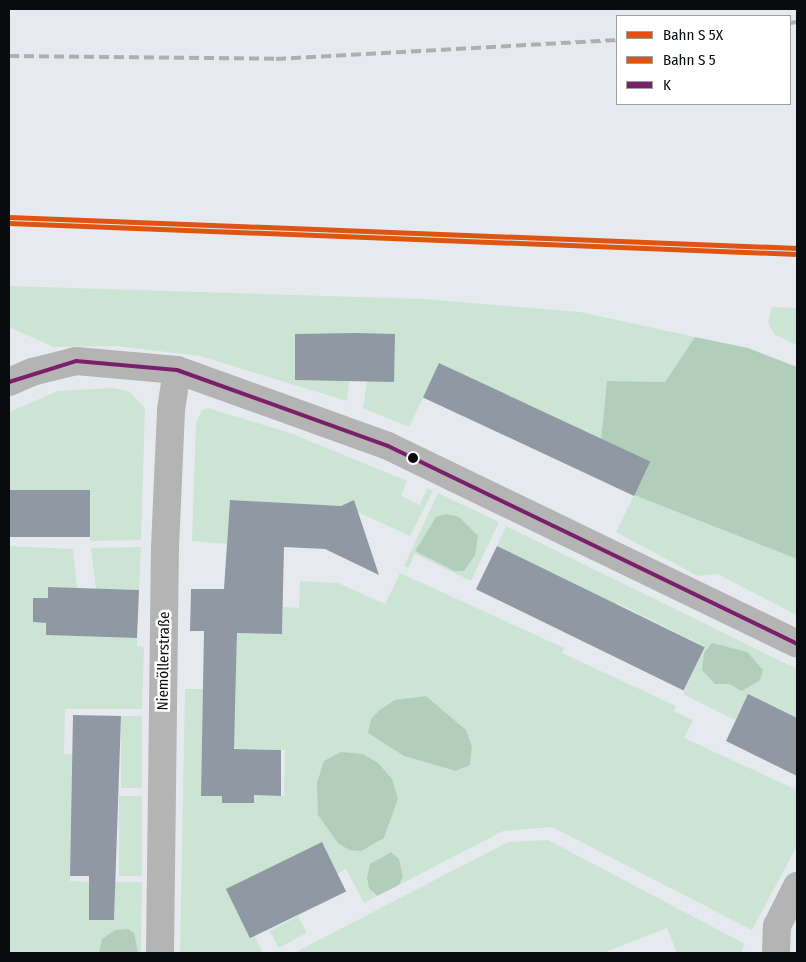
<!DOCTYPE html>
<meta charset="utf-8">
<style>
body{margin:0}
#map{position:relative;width:806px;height:962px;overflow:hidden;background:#e6eaee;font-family:"Fira Sans Condensed",sans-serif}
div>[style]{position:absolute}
.green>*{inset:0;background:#cce4d4;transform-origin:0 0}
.forest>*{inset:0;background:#b0ceb9}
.building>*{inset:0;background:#9099a3;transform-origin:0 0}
.minor>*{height:28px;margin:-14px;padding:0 14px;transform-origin:14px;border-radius:14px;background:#b3b4b3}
.rail>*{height:4px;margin-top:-2px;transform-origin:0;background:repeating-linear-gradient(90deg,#afafb2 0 10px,transparent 0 15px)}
.bus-1>*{height:4px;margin:-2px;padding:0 2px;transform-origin:2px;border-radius:2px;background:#7a206a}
.rail-1>*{height:5px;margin:-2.5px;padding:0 2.5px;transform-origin:2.5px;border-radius:2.5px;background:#dd5413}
.rail-2>*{height:5px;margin:-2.5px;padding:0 2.5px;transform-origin:2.5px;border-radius:2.5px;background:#dd5413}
.dots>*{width:14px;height:14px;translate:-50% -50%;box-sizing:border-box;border:2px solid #fff;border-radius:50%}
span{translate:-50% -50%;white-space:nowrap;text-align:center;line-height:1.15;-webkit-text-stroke:5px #fff;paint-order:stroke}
.street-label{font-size:15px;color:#090c0e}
.frame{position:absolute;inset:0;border:10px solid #090c0e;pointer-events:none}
.legend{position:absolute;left:616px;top:15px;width:175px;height:90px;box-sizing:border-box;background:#fff;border:1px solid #9d9e9f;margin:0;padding:6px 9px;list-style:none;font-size:15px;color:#090c0e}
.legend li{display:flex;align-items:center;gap:10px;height:25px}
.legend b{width:25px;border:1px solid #9d9e9f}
</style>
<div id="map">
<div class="green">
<i style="clip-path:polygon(9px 286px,424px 299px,580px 312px,695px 337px,665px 382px,607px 381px,601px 440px,440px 363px,409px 427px,363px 408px,369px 369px,351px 368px,347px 401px,200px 356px,116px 346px,54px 347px,9px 327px)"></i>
<i style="clip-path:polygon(772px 307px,797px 308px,797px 345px,774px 334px,768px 322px)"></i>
<i style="clip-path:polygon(111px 388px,129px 391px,145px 408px,141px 540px,90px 541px,90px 490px,9px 490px,9px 412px,58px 391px)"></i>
<i style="clip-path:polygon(208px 408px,293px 434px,407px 481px,401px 496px,420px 505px,427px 488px,433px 491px,410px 536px,358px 512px,349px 502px,341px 506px,230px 500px,227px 544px,192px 541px,196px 423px,202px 410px)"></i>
<i style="clip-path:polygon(evenodd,438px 493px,499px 522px,471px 581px,415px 554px,408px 568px,404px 566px,438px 493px,436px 517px,454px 571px,415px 551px,436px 517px)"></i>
<i style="clip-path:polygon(634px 495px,797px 559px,797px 615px,717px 574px,698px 576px,616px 532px)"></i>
<i style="clip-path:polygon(506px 526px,797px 669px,797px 718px,748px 695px,735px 720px,683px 694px,704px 646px,617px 603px,610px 617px,579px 587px,497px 546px)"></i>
<i style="clip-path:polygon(9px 546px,73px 549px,77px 588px,48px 588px,48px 598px,33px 598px,33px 622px,46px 623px,46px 635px,137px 638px,137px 646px,144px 647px,142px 709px,65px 709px,64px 754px,72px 754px,70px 881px,89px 882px,89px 920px,114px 920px,115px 882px,142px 882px,141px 953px,9px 953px)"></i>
<i style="clip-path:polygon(141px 547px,139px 590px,96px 589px,91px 548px)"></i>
<i style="clip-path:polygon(evenodd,400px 573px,564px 648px,562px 653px,676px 706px,674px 711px,693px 720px,684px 738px,797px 790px,797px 846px,752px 930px,552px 827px,503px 831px,399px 885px,403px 877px,399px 859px,391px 852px,379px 858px,373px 894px,377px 896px,364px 903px,346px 869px,337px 874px,322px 843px,226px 889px,250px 939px,255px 937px,263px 953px,180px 953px,185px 689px,203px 689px,202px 723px,235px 725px,237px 633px,282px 634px,283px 607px,299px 608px,300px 581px,338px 583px,385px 604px,400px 573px,426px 696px,466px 730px,472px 746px,470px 765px,457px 771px,404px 756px,369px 733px,426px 696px,400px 573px,202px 748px,285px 750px,284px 796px,254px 795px,253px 803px,222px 803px,222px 796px,201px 795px,202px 748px,400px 573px,398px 799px,384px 838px,338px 843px,332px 833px,398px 799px)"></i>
<i style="left:121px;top:716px;width:21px;height:72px"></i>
<i style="left:119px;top:796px;width:23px;height:80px"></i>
<i style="clip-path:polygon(548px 840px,745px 944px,741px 953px,677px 953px,667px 928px,603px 953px,296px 952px,508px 842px)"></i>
<i style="left:298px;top:916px;width:19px;height:32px;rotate:62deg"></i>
</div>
<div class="forest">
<i style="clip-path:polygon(695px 337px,748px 348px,797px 367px,797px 559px,634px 495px,649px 463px,601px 440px,607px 381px,665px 382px)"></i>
<i style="clip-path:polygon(446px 514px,459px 517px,478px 536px,475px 555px,464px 571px,454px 571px,415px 551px,436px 517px)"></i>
<i style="clip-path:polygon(712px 643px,747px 652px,763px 670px,760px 680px,742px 691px,729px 684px,715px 684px,702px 670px,704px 653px)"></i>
<i style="clip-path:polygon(426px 696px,466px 730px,472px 746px,470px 765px,456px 771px,404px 756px,368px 733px,371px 719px,380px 710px,395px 700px)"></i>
<i style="clip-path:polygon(341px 752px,363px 754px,378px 763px,392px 779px,398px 799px,384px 838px,361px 851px,349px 850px,338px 843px,318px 815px,317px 783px,324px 761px)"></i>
<i style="clip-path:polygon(391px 852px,399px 859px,403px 877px,399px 885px,377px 896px,369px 888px,367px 878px,370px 864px)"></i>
<i style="clip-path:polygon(128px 929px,134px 933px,138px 953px,99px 953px,102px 939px,115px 930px)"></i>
</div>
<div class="building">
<i style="clip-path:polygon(356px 333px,395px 334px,394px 382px,295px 380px,295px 334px)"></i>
<i style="left:439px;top:363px;width:233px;height:38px;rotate:25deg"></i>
<i style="left:9px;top:490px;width:81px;height:47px"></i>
<i style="clip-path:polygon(230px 500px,341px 506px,354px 500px,379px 575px,325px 549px,284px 547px,282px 634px,237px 633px,234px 749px,281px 750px,281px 796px,254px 795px,254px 803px,222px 803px,222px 796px,201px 796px,204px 631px,190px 631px,191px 589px,224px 589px)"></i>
<i style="left:497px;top:546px;width:231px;height:48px;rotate:26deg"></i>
<i style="clip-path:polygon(48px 587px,139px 590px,137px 638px,46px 635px,46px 623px,33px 622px,33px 598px,48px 598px)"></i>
<i style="clip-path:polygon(748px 694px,797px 718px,797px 776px,726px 741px)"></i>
<i style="clip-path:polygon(73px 715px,121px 716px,114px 920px,89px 920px,89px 876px,70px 876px)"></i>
<i style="left:322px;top:842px;width:55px;height:107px;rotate:64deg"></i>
</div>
<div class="minor">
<i style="left:9px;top:382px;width:25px;rotate:-23deg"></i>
<i style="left:32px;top:372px;width:45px;rotate:-14deg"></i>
<i style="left:76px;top:361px;width:101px;rotate:5.1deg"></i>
<i style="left:177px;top:370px;width:224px;rotate:19.8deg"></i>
<i style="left:388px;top:446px;width:454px;rotate:25.8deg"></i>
<i style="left:160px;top:953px;width:405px;rotate:-89.3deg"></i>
<i style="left:165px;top:548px;width:138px;rotate:-87.5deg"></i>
<i style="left:171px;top:410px;width:40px;rotate:-81.5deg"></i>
<i style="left:776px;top:953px;width:27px;rotate:-88deg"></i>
<i style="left:777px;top:926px;width:45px;rotate:-63.4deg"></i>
</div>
<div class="rail">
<i style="left:790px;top:23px;width:7px;rotate:-8deg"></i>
<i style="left:9px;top:56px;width:267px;rotate:0.6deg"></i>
<i style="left:276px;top:59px;width:342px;rotate:-3.2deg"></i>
</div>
<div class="bus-1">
<i style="left:9px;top:382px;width:70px;rotate:-17.4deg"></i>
<i style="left:76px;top:361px;width:101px;rotate:5.1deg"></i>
<i style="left:177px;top:370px;width:224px;rotate:19.8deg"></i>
<i style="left:388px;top:446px;width:454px;rotate:25.8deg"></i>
</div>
<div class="rail-1">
<i style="left:9px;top:217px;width:789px;rotate:2.25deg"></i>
</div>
<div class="rail-2">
<i style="left:9px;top:223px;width:789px;rotate:2.25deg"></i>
</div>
<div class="dots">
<i style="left:413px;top:458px;background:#090c0e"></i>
</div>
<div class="street-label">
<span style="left:164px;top:661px;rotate:-89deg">Niemöllerstraße</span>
</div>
<div class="frame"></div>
<ul class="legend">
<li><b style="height:6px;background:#dd5413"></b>Bahn S 5X</li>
<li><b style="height:6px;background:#dd5413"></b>Bahn S 5</li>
<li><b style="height:6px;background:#7a206a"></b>K</li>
</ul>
</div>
